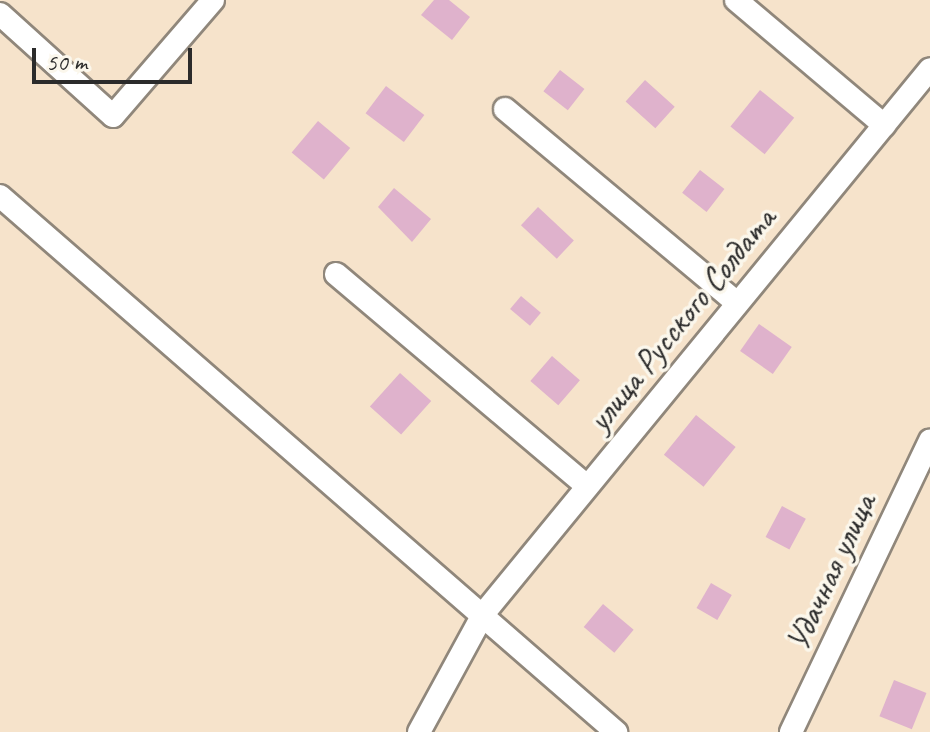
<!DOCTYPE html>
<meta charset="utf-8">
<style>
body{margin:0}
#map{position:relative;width:930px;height:732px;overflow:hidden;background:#f6e3cb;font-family:Caveat,sans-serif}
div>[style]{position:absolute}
.building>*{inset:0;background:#dfb2cc;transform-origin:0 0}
.roads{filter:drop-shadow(2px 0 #90877b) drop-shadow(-2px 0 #90877b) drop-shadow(0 2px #90877b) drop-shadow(0 -2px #90877b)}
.minor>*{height:22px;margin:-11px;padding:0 11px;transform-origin:11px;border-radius:11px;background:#fff}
span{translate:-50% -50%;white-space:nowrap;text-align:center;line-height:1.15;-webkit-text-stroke:7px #fbf7ec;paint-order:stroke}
.street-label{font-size:34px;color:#2b2b2b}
.scale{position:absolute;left:32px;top:48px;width:160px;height:36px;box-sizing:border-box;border:4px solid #2b2b2b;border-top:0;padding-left:10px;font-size:24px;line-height:28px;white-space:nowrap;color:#2b2b2b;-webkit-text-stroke:6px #fbf7ec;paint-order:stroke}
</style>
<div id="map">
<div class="building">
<i style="clip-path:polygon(434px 0,449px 0,470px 17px,452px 40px,421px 15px)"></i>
<i style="left:560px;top:70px;width:31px;height:27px;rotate:38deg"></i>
<i style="left:645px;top:80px;width:40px;height:29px;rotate:42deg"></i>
<i style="left:386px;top:86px;width:48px;height:34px;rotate:37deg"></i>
<i style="left:760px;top:90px;width:44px;height:47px;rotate:39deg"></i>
<i style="left:318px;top:121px;width:42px;height:41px;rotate:40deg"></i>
<i style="left:700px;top:170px;width:31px;height:29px;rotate:38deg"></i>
<i style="clip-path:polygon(394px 188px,431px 219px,412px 242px,378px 207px)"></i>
<i style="left:538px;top:207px;width:49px;height:25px;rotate:43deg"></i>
<i style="left:521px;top:296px;width:26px;height:17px;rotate:40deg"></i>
<i style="left:759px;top:324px;width:40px;height:33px;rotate:35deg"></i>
<i style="left:552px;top:356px;width:37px;height:33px;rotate:41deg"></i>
<i style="left:400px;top:373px;width:42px;height:45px;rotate:42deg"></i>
<i style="left:696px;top:415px;width:51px;height:51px;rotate:39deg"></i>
<i style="left:782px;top:506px;width:27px;height:35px;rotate:28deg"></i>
<i style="left:711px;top:583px;width:24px;height:29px;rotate:30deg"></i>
<i style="left:603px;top:604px;width:40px;height:30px;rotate:40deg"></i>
<i style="left:894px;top:680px;width:35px;height:39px;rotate:22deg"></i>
</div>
<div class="roads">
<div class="minor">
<i style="left:736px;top:0;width:194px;rotate:40.2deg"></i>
<i style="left:0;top:14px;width:152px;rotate:42.1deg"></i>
<i style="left:113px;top:116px;width:153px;rotate:-49.2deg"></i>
<i style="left:505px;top:109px;width:302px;rotate:39.9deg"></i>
<i style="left:0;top:196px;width:817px;rotate:41.03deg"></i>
<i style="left:336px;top:274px;width:329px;rotate:40.2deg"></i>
<i style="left:419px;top:732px;width:136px;rotate:-61.4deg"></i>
<i style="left:484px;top:613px;width:703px;rotate:-50.65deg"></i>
<i style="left:791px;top:732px;width:323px;rotate:-64.5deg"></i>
</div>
</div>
<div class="street-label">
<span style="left:681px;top:319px;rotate:-51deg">улица Русского Солдата</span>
<span style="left:830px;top:572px;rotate:-65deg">Удачная улица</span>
</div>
<div class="scale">50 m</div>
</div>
